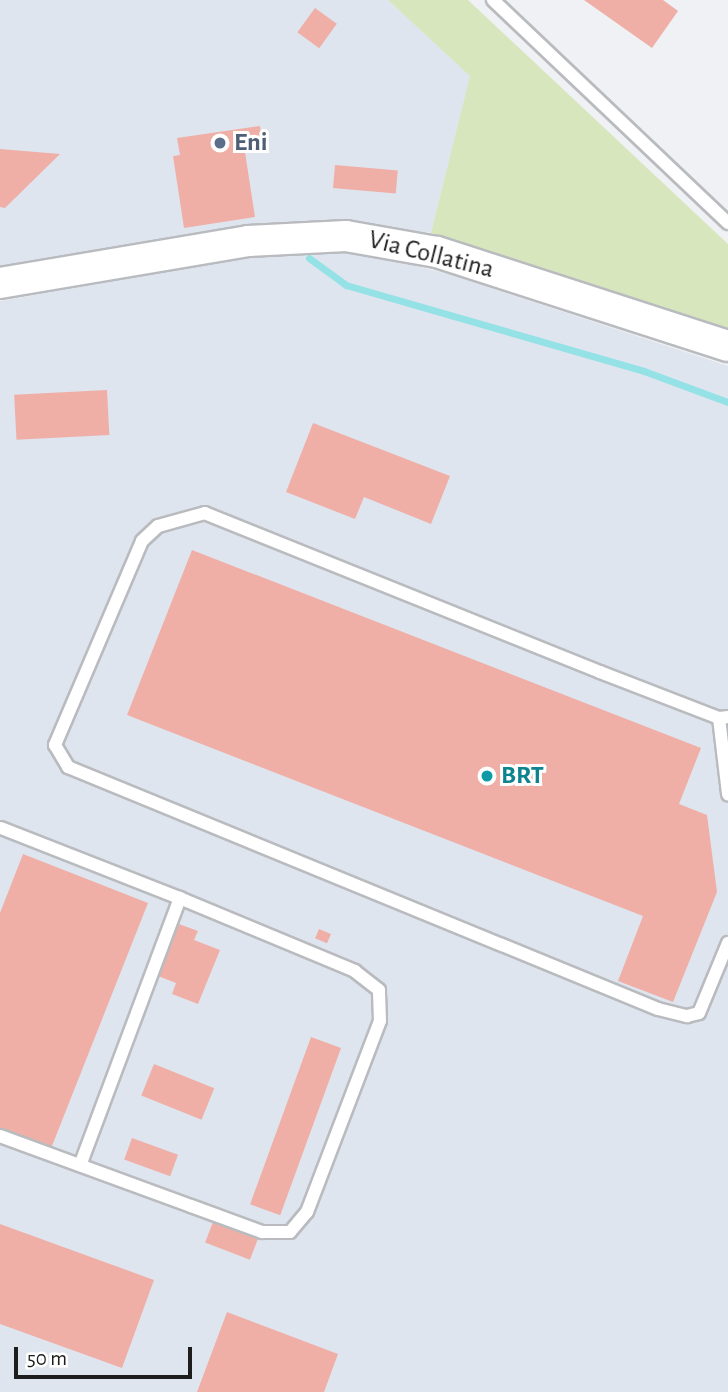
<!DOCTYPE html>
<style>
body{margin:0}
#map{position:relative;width:728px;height:1392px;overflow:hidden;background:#eff1f4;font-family:"Alegreya Sans",sans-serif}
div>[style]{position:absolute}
.built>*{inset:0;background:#dfe5ef}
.green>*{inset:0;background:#d8e6be}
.stream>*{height:7px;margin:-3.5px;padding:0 3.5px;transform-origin:3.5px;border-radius:3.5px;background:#94e1e6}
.building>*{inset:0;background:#efafa6;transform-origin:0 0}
.roads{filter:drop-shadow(2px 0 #b9bbbf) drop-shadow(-2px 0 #b9bbbf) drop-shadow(0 2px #b9bbbf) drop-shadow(0 -2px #b9bbbf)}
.service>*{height:12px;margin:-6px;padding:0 6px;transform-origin:6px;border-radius:6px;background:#fff}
.tertiary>*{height:30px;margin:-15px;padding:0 15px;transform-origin:15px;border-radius:15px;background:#fff}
.dots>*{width:19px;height:19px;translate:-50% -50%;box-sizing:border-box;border:4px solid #fff;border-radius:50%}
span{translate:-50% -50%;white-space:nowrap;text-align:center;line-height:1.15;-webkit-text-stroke:6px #fff;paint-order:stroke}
.service-label{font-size:26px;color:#4e5e75;font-weight:700}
.left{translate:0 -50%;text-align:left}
.street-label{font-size:26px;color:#1d1d1e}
.culture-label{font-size:26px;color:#0d838f;font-weight:700}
.scale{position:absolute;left:14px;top:1347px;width:178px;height:32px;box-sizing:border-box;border:4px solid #1d1d1e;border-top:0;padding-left:9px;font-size:21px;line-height:24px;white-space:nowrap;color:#1d1d1e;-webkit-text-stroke:5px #fff;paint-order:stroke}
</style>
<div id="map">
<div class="built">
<i style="clip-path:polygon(0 0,388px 0,471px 76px,431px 233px,361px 224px,282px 223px,0 269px)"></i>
<i style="clip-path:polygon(350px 249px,451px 275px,728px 366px,728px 1392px,0 1392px,0 301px,239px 259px)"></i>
</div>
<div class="green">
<i style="clip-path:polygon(388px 0,468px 0,728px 244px,728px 333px,431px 233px,470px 76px)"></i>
</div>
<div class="stream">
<i style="left:309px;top:258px;width:46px;rotate:36.1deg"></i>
<i style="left:346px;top:285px;width:310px;rotate:16.1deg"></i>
<i style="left:644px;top:371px;width:90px;rotate:20.3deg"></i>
</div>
<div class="building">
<i style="clip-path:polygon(584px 0,663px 0,678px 11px,652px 48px)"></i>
<i style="left:315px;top:8px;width:27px;height:30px;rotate:36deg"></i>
<i style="clip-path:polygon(260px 126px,263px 149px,245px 152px,255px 217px,184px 228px,173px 156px,180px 155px,177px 138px)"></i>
<i style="clip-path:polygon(0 149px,60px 154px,5px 208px,0 207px)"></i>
<i style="left:335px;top:165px;width:63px;height:23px;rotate:5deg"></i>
<i style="left:107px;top:390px;width:45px;height:93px;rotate:87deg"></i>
<i style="clip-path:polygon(313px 423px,450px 476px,431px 524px,364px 497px,355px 519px,286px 492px)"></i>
<i style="clip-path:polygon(192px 550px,701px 748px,679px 804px,707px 815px,717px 892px,673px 1002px,618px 981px,643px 916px,127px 715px)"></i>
<i style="clip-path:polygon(23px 854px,148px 903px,50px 1151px,0 1132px,0 913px)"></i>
<i style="clip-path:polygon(179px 924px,198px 931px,194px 940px,220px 950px,198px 1004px,172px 994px,176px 983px,158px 976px)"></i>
<i style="left:319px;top:929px;width:13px;height:10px;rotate:23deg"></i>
<i style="left:311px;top:1037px;width:32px;height:178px;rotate:20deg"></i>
<i style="left:154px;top:1064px;width:65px;height:34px;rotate:22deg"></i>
<i style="left:132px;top:1138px;width:49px;height:23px;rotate:20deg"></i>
<i style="left:213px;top:1222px;width:48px;height:22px;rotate:21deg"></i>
<i style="clip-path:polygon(0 1224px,154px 1280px,122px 1368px,0 1324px)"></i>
<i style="clip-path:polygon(227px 1312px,338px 1354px,324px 1392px,197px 1392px)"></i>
</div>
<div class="roads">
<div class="service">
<i style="left:493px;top:0;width:324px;rotate:43.5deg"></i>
<i style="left:728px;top:717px;width:9px;rotate:174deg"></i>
<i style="left:719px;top:718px;width:128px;rotate:-158.9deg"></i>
<i style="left:600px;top:672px;width:426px;rotate:-158.1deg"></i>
<i style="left:205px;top:513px;width:49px;rotate:164.5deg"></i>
<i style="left:158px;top:526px;width:22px;rotate:137deg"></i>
<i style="left:142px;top:541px;width:222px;rotate:113.1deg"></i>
<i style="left:55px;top:745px;width:26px;rotate:59deg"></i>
<i style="left:68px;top:767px;width:638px;rotate:22.3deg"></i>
<i style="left:658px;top:1009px;width:30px;rotate:14deg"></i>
<i style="left:687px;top:1016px;width:12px;rotate:-14deg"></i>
<i style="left:699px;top:1013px;width:76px;rotate:-67.5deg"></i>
<i style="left:719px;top:718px;width:77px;rotate:83.2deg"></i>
<i style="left:1px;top:828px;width:192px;rotate:21.4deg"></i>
<i style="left:0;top:1136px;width:203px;rotate:20.1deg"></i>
<i style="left:191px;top:1206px;width:76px;rotate:20.1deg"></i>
<i style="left:262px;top:1232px;width:28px"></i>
<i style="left:290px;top:1232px;width:26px;rotate:-50deg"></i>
<i style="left:307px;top:1212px;width:204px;rotate:-69.1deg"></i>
<i style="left:380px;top:1021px;width:31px;rotate:-92deg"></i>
<i style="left:379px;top:990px;width:31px;rotate:-142deg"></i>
<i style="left:355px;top:971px;width:190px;rotate:-157.4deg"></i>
<i style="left:180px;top:898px;width:285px;rotate:110.5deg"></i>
</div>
<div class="tertiary">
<i style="left:0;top:283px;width:252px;rotate:-9.6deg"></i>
<i style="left:248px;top:241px;width:98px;rotate:-2.9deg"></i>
<i style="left:346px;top:236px;width:92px;rotate:10deg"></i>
<i style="left:437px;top:252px;width:306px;rotate:17.9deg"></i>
</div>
</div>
<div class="dots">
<i style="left:220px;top:143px;background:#5c6f8a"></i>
<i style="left:487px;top:776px;background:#0f9aa8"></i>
</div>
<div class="service-label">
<span class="left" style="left:234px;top:143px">Eni</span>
</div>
<div class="street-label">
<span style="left:431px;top:255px;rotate:14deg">Via Collatina</span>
</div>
<div class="culture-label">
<span class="left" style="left:501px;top:776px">BRT</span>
</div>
<div class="scale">50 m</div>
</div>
